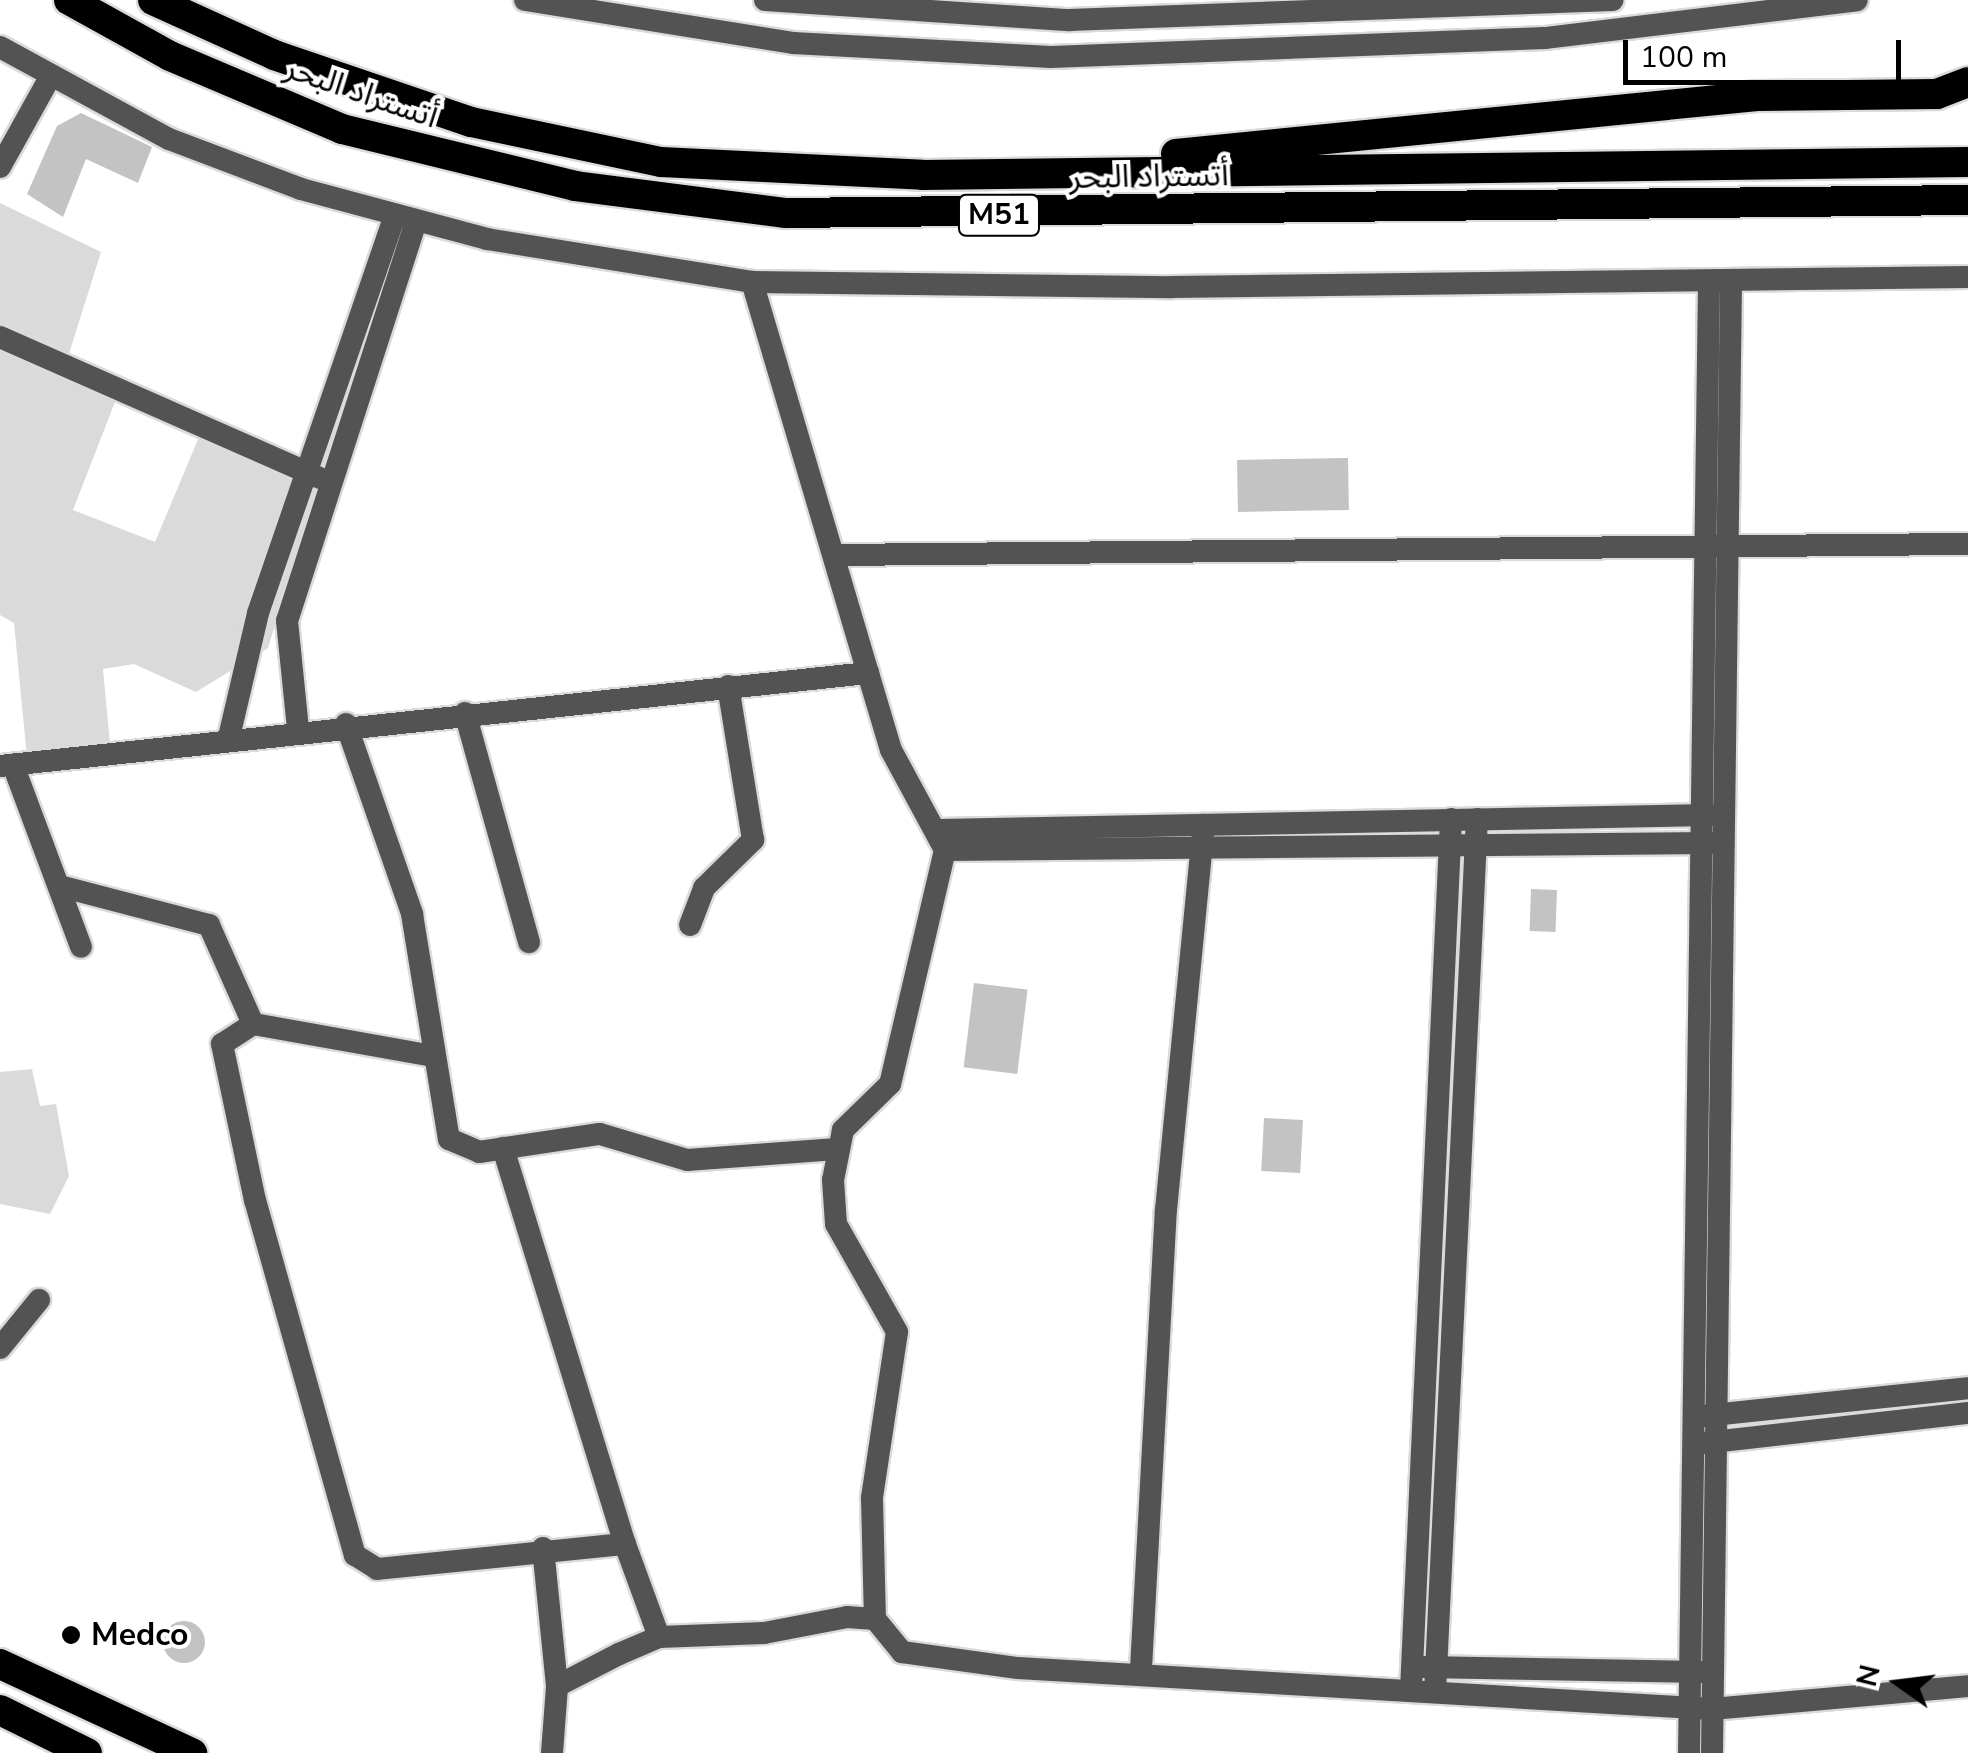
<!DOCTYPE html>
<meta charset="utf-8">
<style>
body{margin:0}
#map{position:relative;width:1968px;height:1753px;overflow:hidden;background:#fff;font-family:"Nunito Sans","Noto Sans Arabic",sans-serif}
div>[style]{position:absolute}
.green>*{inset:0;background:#dadada}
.building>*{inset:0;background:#c3c3c3;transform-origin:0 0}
.round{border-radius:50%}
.roads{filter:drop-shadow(2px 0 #dbdbdb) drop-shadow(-2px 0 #dbdbdb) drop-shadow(0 2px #dbdbdb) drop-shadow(0 -2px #dbdbdb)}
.minor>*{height:22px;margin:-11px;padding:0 11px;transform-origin:11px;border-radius:11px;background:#535353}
.highway>*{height:30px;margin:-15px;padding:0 15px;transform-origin:15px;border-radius:15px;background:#000}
.dots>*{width:28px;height:28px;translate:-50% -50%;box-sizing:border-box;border:5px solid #fff;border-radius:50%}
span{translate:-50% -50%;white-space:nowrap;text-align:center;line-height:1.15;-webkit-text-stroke:8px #fff;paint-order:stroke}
.shield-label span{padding:2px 8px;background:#fff;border:2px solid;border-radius:8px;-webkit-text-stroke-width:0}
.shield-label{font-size:30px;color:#000;font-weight:700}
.street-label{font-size:32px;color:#000}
.poi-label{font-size:32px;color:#000;font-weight:700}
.left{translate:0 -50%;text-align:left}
.north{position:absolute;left:1848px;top:1633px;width:100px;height:100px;-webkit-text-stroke:8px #fff;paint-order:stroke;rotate:284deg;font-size:28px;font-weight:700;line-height:40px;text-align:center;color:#000}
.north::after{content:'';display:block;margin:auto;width:35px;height:45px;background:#000;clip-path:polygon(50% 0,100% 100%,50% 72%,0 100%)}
.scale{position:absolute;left:1623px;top:40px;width:278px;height:45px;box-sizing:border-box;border:5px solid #000;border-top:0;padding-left:12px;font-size:30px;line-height:35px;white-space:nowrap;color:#000;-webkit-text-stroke:8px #fff;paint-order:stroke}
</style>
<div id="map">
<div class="green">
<i style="clip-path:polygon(0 203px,101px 252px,67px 360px,120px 389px,73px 510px,155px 542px,204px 425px,321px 472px,268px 648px,196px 692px,134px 664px,103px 669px,110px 743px,27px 758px,14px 623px,0 615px)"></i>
<i style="clip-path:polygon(32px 1069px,40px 1106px,56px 1104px,69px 1176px,50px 1214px,0 1204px,0 1072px)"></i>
</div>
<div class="building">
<i style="clip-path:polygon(81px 113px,152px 147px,138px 183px,86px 159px,63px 217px,27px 194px,57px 126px)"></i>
<i style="left:1348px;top:458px;width:52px;height:111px;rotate:89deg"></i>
<i style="left:1531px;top:889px;width:26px;height:42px;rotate:2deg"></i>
<i style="left:974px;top:983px;width:54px;height:85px;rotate:7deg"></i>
<i style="left:1264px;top:1118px;width:39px;height:53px;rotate:3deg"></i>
<i class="round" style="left:163px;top:1621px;width:42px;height:42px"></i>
</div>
<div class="roads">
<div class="minor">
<i style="left:525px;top:0;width:271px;rotate:9.1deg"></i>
<i style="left:793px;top:43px;width:258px;rotate:3.1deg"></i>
<i style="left:1051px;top:57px;width:494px;rotate:-2.2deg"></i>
<i style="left:1545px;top:38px;width:314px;rotate:-6.9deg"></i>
<i style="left:765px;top:0;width:305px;rotate:3.8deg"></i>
<i style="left:1069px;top:20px;width:544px;rotate:-2.11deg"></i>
<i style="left:0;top:47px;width:192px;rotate:28.6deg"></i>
<i style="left:169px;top:139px;width:141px;rotate:20.7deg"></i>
<i style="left:301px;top:189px;width:193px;rotate:15deg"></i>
<i style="left:487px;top:239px;width:268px;rotate:9.2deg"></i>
<i style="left:752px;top:282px;width:420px;rotate:0.7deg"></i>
<i style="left:1172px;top:287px;width:796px;rotate:-0.72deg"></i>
<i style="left:0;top:167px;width:101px;rotate:-60.9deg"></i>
<i style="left:0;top:337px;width:349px;rotate:23.8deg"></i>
<i style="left:835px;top:555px;width:1133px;rotate:-0.56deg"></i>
<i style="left:868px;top:673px;width:80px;rotate:73.4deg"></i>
<i style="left:891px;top:750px;width:114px;rotate:61.6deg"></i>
<i style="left:945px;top:850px;width:240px;rotate:103.2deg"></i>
<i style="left:890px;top:1084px;width:66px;rotate:135.6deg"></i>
<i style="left:843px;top:1130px;width:51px;rotate:101.3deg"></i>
<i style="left:833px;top:1180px;width:44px;rotate:86.1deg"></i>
<i style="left:836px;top:1224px;width:124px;rotate:60.5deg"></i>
<i style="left:897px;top:1332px;width:168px;rotate:98.6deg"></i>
<i style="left:872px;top:1498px;width:121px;rotate:88.6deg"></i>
<i style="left:465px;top:713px;width:238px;rotate:74.4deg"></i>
<i style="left:346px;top:724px;width:201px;rotate:70.8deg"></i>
<i style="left:412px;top:914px;width:228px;rotate:80.7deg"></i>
<i style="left:449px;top:1139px;width:33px;rotate:23deg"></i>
<i style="left:479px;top:1152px;width:122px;rotate:-8.5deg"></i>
<i style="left:600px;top:1134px;width:91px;rotate:16.6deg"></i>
<i style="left:687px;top:1160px;width:150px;rotate:-4.2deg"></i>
<i style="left:298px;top:729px;width:109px;rotate:-95.8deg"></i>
<i style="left:287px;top:621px;width:417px;rotate:-72.1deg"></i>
<i style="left:229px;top:737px;width:127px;rotate:-76.8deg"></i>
<i style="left:258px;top:613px;width:419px;rotate:-71deg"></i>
<i style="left:13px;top:765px;width:194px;rotate:69.5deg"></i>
<i style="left:0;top:766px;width:873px;rotate:-6.12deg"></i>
<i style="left:868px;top:673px;width:408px;rotate:-106.5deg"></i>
<i style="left:940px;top:830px;width:770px;rotate:-1.12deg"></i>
<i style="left:945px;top:850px;width:766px;rotate:-0.52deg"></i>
<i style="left:63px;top:887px;width:151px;rotate:14.6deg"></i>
<i style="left:209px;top:925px;width:108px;rotate:66deg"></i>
<i style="left:690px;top:925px;width:40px;rotate:-69deg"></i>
<i style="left:704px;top:888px;width:69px;rotate:-44.4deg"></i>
<i style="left:753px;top:840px;width:156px;rotate:-99.2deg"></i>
<i style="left:433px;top:1056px;width:183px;rotate:-169.9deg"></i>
<i style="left:253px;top:1024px;width:37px;rotate:147deg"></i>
<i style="left:222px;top:1044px;width:159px;rotate:78.1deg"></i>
<i style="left:255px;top:1200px;width:369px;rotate:74.3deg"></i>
<i style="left:355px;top:1555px;width:26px;rotate:32deg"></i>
<i style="left:377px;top:1569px;width:249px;rotate:-5.8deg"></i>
<i style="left:625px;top:1544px;width:99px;rotate:69.9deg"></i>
<i style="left:503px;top:1148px;width:414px;rotate:72.9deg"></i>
<i style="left:0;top:1348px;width:62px;rotate:-50.9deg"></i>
<i style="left:1703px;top:1416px;width:266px;rotate:-6deg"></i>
<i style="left:1704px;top:1443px;width:266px;rotate:-6.5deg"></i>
<i style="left:543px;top:1548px;width:139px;rotate:84.2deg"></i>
<i style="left:1421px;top:1667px;width:283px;rotate:1deg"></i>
<i style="left:1141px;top:1669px;width:460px;rotate:-86.9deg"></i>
<i style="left:1166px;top:1210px;width:387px;rotate:-84.4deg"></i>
<i style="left:1411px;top:1690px;width:872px;rotate:-87.37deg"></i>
<i style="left:1435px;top:1692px;width:874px;rotate:-87.25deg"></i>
<i style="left:552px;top:1753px;width:67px;rotate:-85.7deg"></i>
<i style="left:557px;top:1686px;width:70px;rotate:-27.3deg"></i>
<i style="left:619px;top:1654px;width:43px;rotate:-23deg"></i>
<i style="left:659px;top:1637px;width:105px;rotate:-2.2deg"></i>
<i style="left:764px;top:1633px;width:85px;rotate:-10.9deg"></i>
<i style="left:847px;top:1617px;width:28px;rotate:4deg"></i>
<i style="left:875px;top:1619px;width:43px;rotate:50.7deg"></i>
<i style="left:902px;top:1652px;width:117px;rotate:7.9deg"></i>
<i style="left:1018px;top:1668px;width:695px;rotate:3.38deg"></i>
<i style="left:1712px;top:1709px;width:257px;rotate:-5.1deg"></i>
<i style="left:1689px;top:1753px;width:1472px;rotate:-89.22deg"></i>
<i style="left:1712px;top:1753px;width:1472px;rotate:-89.26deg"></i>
</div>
<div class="highway">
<i style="left:69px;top:0;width:115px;rotate:29deg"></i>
<i style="left:170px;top:56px;width:187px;rotate:23deg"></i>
<i style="left:342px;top:129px;width:240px;rotate:13.7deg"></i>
<i style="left:575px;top:186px;width:212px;rotate:7.3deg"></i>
<i style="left:785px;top:213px;width:1183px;rotate:-0.63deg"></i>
<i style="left:153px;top:0;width:133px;rotate:24.4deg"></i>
<i style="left:274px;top:55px;width:208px;rotate:18.8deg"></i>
<i style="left:471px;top:122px;width:194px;rotate:11.9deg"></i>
<i style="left:661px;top:162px;width:262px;rotate:2.8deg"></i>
<i style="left:923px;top:175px;width:1045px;rotate:-0.71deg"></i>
<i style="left:1176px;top:154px;width:584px;rotate:-5.7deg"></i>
<i style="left:1757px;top:96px;width:180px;rotate:-0.6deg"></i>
<i style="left:1937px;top:94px;width:33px;rotate:-21deg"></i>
<i style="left:0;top:1664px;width:212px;rotate:24.9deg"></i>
<i style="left:0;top:1710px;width:97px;rotate:26.3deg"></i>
</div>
</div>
<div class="dots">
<i style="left:71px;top:1635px;background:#000"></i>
</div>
<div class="shield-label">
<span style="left:999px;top:215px">M51</span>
</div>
<div class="street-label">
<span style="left:361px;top:93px;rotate:19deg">أتستراد البحر</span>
<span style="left:1149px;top:177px;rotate:-1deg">أتستراد البحر</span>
</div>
<div class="poi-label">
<span class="left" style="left:91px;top:1635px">Medco</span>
</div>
<div class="north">N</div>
<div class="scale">100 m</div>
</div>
